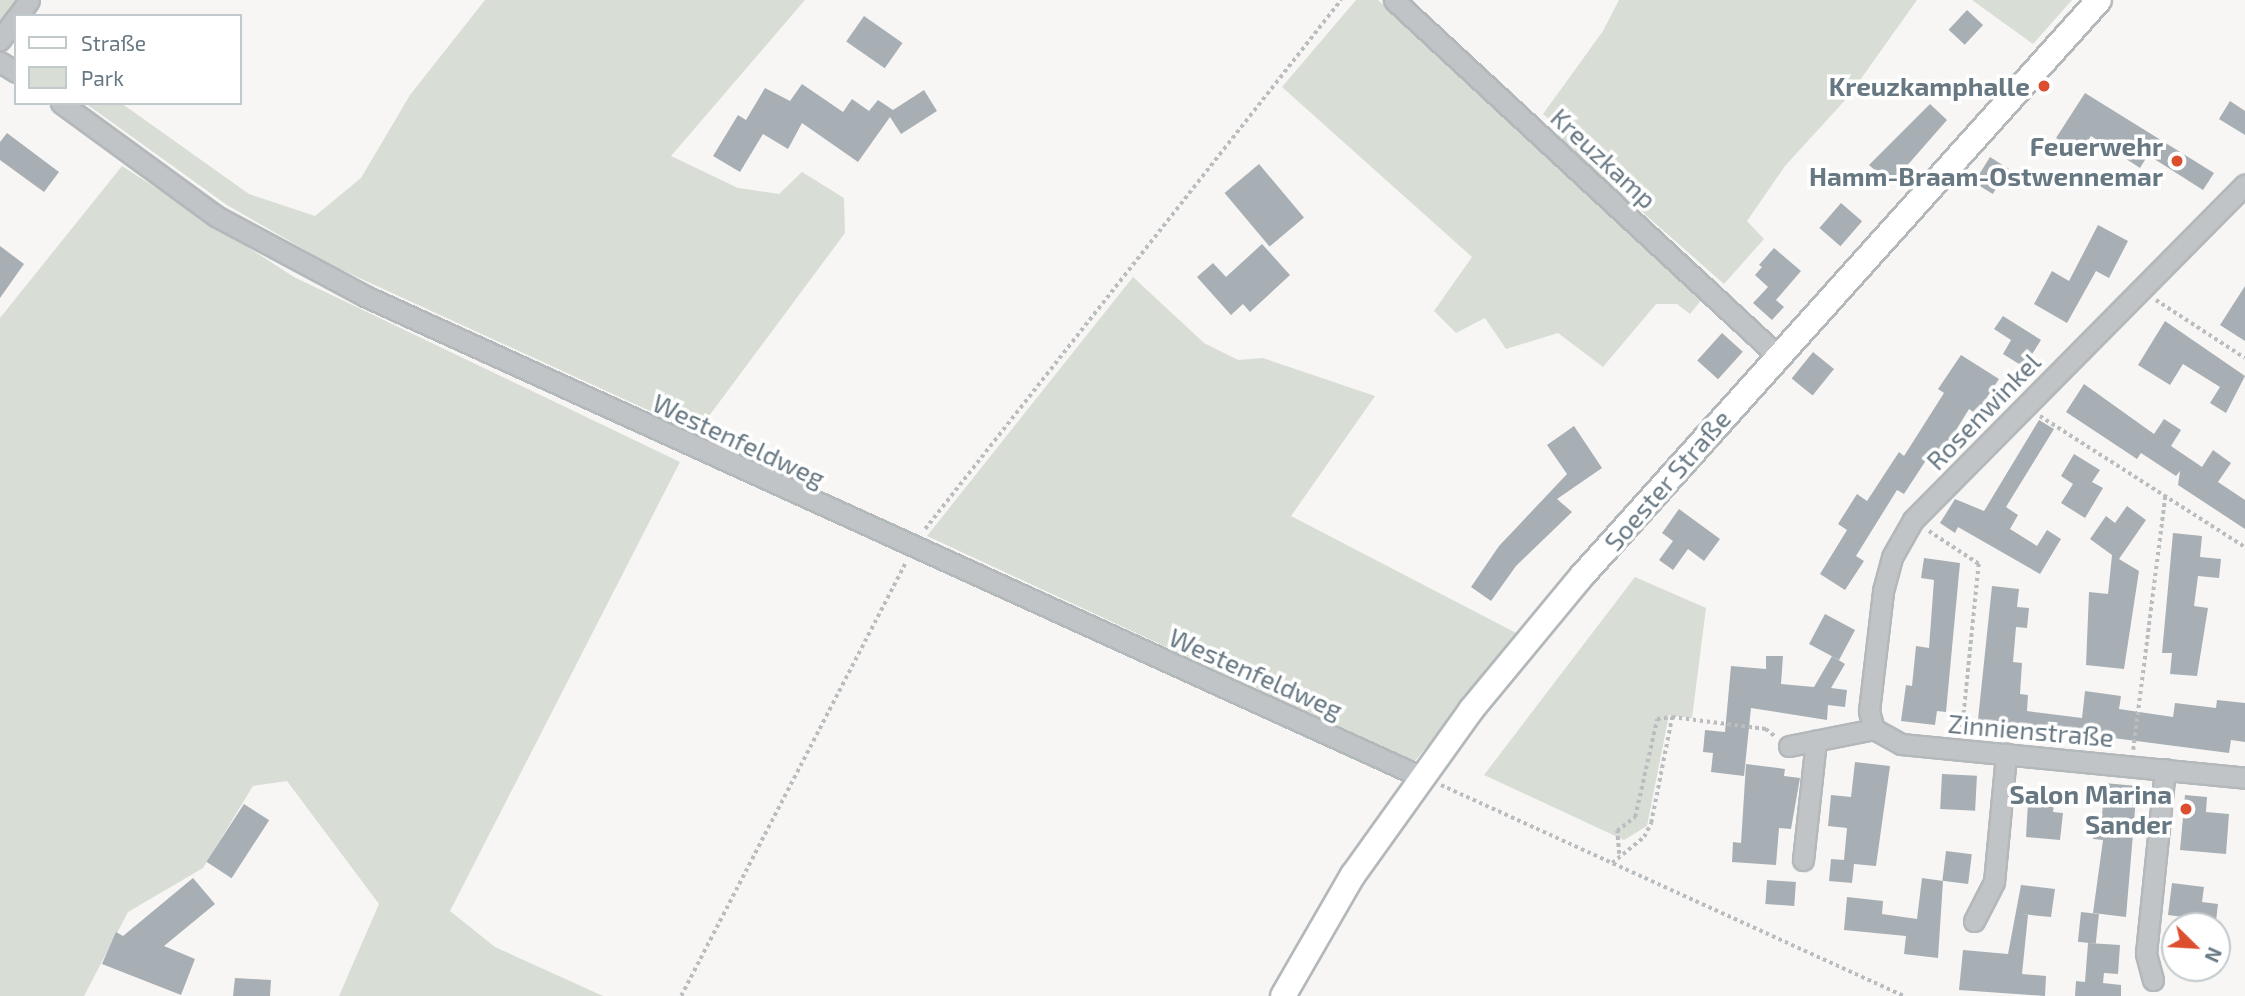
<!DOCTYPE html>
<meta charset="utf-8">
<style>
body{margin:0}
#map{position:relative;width:2245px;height:996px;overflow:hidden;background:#f7f6f4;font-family:"Exo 2",sans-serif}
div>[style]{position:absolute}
.green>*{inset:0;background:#d8ddd5}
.building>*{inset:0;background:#a7afb4;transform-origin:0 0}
.path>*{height:3.5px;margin-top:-1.75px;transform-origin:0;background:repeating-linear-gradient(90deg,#babdbf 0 3.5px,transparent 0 7px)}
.roads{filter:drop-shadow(2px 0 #b3b8bb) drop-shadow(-2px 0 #b3b8bb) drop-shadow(0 2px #b3b8bb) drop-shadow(0 -2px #b3b8bb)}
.minor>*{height:19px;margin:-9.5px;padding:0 9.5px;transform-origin:9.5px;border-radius:9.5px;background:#c0c4c7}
.major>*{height:24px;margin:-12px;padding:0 12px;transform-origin:12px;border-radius:12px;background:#fff}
.dots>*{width:19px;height:19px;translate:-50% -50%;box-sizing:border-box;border:4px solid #fff;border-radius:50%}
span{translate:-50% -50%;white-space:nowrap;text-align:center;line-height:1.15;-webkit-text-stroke:7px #fff;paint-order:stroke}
.poi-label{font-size:26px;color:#677883;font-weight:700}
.right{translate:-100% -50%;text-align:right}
.street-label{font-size:26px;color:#677883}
.legend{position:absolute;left:14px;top:14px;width:228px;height:91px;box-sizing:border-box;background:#fff;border:2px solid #c2c9cd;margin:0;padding:9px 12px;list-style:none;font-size:21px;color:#677883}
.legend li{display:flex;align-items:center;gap:14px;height:35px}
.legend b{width:35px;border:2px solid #c2c9cd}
.north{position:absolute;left:2161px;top:912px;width:70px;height:70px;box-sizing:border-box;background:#fff;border:2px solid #c2c9cd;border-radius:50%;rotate:114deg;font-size:19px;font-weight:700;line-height:28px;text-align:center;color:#677883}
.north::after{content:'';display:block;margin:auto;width:24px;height:32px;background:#db4f2f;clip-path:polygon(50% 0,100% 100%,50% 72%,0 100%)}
</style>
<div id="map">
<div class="green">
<i style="clip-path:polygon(0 0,22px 0,0 28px)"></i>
<i style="clip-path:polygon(485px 0,805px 0,671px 156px,738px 188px,779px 194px,802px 172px,844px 198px,845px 233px,703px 424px,685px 427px,331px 265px,227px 205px,85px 103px,121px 103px,249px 194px,315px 216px,361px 178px,410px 95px)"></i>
<i style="clip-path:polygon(1356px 0,1378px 0,1703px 298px,1690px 314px,1677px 304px,1656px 304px,1603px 367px,1558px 333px,1506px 349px,1485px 318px,1456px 333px,1434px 311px,1472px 257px,1282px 87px)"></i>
<i style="clip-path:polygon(1619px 0,1917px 0,1848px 97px,1785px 166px,1747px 221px,1764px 239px,1724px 284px,1557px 137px,1561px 130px,1543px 114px,1603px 31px)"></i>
<i style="clip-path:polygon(1972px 0,2072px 0,2033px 44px)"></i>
<i style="clip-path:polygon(122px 166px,294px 277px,680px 462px,450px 911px,495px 947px,603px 996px,339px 996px,379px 904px,287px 781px,253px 786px,203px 868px,128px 912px,84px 996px,0 996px,0 318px)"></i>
<i style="clip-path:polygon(1133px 277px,1204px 343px,1238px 360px,1263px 358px,1375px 396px,1291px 516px,1520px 635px,1414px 762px,927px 536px)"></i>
<i style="clip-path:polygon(1635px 577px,1706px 608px,1692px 718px,1669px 715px,1647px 826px,1624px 840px,1484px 775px)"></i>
</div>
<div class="building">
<i style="left:1967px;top:10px;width:22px;height:27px;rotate:43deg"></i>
<i style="left:864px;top:16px;width:47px;height:31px;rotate:35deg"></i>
<i style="clip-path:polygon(802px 84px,843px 112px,852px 99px,869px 111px,878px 100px,893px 110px,924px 90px,937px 111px,901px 134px,890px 117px,858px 162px,802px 123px,788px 149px,763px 134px,740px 172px,713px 156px,738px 115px,746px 120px,765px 88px,790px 101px)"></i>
<i style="clip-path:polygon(2085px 93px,2214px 173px,2203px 190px,2148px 155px,2140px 168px,2091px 136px,2079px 153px,2056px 138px)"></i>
<i style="clip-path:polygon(2230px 101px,2245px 111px,2245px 135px,2219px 119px)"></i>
<i style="clip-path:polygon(1930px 104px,1947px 120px,1891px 184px,1869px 165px)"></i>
<i style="clip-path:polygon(7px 133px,59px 172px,44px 192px,0 160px,0 142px)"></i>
<i style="left:1990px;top:157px;width:22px;height:30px;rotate:32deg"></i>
<i style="left:1259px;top:164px;width:70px;height:45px;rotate:50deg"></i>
<i style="left:1841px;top:203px;width:28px;height:33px;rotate:41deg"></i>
<i style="clip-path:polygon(2098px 225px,2128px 241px,2109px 278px,2096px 271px,2067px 323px,2034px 304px,2052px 271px,2069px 281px)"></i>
<i style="clip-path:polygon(1262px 244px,1290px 275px,1250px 312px,1243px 304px,1231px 315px,1197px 277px,1213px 263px,1226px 277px)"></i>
<i style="clip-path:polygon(0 246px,24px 264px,0 298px)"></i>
<i style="clip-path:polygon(1774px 248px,1801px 271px,1776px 300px,1784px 307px,1772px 320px,1753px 303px,1768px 287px,1755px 275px,1762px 267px,1759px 265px)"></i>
<i style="clip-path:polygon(2245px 286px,2245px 341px,2220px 325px)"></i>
<i style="clip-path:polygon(2003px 316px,2041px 340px,2024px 367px,2003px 354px,2011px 340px,1994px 329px)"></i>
<i style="clip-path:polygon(2165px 321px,2245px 376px,2226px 413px,2210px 403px,2220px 387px,2183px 364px,2170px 385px,2138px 365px)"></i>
<i style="left:1722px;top:333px;width:28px;height:37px;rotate:42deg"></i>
<i style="left:1813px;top:352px;width:27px;height:34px;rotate:39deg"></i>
<i style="clip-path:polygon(1961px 355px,1999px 379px,1976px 414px,1969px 409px,1942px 453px,1934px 448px,1904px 494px,1897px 490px,1856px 556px,1864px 561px,1845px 590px,1820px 574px,1847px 530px,1838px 524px,1857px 494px,1867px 501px,1899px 452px,1904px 456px,1944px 393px,1938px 389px)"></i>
<i style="clip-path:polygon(2084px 384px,2154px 434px,2164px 419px,2181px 430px,2171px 446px,2202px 467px,2213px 450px,2231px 463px,2218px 482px,2245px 500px,2245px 529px,2178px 485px,2180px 471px,2176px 476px,2141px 453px,2137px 459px,2066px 412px)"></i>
<i style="clip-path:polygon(2039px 420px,2054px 429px,2006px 507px,2018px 515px,2010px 529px,2037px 546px,2047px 530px,2061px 539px,2040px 574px,1958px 527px,1955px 533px,1940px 523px,1955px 499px,1984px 511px)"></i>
<i style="clip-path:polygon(1574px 426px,1602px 468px,1557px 499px,1572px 512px,1516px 566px,1491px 601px,1471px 587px,1499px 546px,1567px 474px,1547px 445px)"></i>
<i style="clip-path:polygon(2074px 454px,2100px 470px,2092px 482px,2103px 488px,2085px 518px,2061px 503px,2073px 484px,2061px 476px)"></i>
<i style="clip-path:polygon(2127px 506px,2146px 520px,2119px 559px,2139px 571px,2124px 669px,2086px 665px,2089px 592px,2108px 594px,2112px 555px,2090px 539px,2106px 516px,2115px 523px)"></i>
<i style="clip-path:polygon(1679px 509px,1720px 539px,1704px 561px,1688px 549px,1673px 570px,1659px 560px,1673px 541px,1662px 533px)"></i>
<i style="clip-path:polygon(2173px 533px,2202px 536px,2200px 557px,2221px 559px,2219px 578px,2198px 576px,2194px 606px,2208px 608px,2197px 676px,2170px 674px,2172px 653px,2162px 653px)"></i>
<i style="clip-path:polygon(1924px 558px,1960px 563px,1946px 712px,1937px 711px,1935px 725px,1901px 721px,1906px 685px,1912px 686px,1916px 646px,1929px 648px,1934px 580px,1921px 578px)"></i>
<i style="clip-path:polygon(1992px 586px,2019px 589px,2017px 607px,2029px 608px,2027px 628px,2016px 627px,2013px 662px,2022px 663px,2020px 694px,2028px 695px,2027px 711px,2082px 718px,2085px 691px,2121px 696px,2119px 709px,2173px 717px,2175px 703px,2216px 708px,2217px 700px,2245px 703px,2245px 742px,2231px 740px,2229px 753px,2005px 724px,2004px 731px,1977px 729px)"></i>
<i style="left:1825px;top:614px;width:34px;height:34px;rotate:28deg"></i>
<i style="clip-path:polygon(1766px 656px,1783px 656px,1781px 684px,1814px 687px,1832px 656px,1845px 664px,1831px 688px,1847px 690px,1845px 707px,1828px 705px,1827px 720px,1751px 708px,1744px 776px,1711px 772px,1713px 753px,1703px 752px,1705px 730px,1725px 732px,1731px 666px,1766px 669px)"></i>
<i style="clip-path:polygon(1855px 762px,1890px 766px,1876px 866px,1854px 864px,1852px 883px,1829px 881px,1831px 859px,1844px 860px,1847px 828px,1828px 826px,1831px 795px,1851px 797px)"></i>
<i style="clip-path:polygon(1746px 764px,1785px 769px,1784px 776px,1800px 778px,1791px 829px,1779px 828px,1776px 865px,1732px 862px,1733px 842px,1741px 843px)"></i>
<i style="left:1942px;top:774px;width:35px;height:35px;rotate:3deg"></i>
<i style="clip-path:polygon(2104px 783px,2137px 786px,2126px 917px,2093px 913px,2103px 840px,2093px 839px,2094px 816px,2102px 817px)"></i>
<i style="clip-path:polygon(2185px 795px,2207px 797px,2206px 812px,2229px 814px,2226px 854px,2180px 850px)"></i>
<i style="clip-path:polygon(2028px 802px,2054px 804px,2053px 812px,2063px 813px,2060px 840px,2026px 837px)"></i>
<i style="left:244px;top:804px;width:30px;height:69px;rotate:33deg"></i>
<i style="left:1946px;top:851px;width:26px;height:30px;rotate:7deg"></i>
<i style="clip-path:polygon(193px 878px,215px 904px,164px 946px,195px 959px,181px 995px,102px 964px,116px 932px,123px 936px)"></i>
<i style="clip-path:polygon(1922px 878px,1943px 881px,1938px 958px,1904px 954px,1906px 936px,1844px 930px,1847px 897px,1883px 901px,1882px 914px,1917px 919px)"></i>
<i style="left:1767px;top:880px;width:29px;height:24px;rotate:4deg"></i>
<i style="clip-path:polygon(2172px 883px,2204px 887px,2202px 902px,2218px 904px,2216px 921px,2168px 915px)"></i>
<i style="clip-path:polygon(2021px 885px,2055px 889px,2051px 917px,2020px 914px,2028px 915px,2022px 974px,2046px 976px,2045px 996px,1959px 990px,1963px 950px,2008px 954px)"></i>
<i style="left:2081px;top:912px;width:18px;height:30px;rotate:6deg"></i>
<i style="clip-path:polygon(2088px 943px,2120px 945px,2118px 974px,2104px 973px,2103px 983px,2121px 985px,2121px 996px,2075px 996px,2076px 981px,2085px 982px)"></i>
<i style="clip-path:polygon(235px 978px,271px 980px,270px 996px,233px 996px)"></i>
</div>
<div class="path">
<i style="left:2156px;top:300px;width:106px;rotate:33.1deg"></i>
<i style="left:2040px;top:416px;width:243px;rotate:32.6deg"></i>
<i style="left:925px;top:529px;width:673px;rotate:-51.82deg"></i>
<i style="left:1929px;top:531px;width:60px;rotate:33.4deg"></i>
<i style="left:1979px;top:564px;width:167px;rotate:95.8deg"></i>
<i style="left:2133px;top:750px;width:256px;rotate:-82.8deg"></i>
<i style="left:1441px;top:785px;width:509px;rotate:24.5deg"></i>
<i style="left:1619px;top:854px;width:23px;rotate:-95deg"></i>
<i style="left:1617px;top:831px;width:23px;rotate:-38deg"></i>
<i style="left:1635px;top:817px;width:100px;rotate:-77.3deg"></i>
<i style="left:1657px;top:719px;width:15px;rotate:-8deg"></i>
<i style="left:1612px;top:863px;width:41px;rotate:-39.1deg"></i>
<i style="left:1644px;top:837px;width:16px;rotate:-63deg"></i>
<i style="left:1651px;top:823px;width:108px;rotate:-78.8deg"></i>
<i style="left:1672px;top:717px;width:95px;rotate:7.3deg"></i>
<i style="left:1766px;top:729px;width:13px;rotate:39deg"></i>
<i style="left:681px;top:996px;width:488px;rotate:-62.6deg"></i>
</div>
<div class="roads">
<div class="minor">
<i style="left:1394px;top:0;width:522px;rotate:42.83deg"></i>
<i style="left:18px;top:16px;width:19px;rotate:-55deg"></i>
<i style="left:0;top:40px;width:27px;rotate:-54deg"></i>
<i style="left:0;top:62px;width:19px;rotate:32deg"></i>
<i style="left:61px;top:103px;width:192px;rotate:36.1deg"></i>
<i style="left:216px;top:216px;width:169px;rotate:28.2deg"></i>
<i style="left:365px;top:296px;width:1161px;rotate:24.47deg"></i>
<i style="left:1874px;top:729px;width:19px;rotate:-106deg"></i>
<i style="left:1869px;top:711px;width:121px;rotate:-83.3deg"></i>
<i style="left:1883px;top:591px;width:35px;rotate:-75deg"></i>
<i style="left:1892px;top:557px;width:43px;rotate:-60.4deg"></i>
<i style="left:1913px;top:520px;width:472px;rotate:-45.3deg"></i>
<i style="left:1789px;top:746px;width:87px;rotate:-11.3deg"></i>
<i style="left:1874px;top:729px;width:31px;rotate:29deg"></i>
<i style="left:1901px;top:744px;width:346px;rotate:5.6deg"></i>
<i style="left:1803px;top:860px;width:120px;rotate:-83.8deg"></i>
<i style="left:1974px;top:921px;width:44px;rotate:-62.9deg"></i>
<i style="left:1994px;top:882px;width:129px;rotate:-84.6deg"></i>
<i style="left:2153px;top:980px;width:28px;rotate:-105deg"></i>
<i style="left:2146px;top:953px;width:185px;rotate:-84.1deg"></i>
</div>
<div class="major">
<i style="left:1283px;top:996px;width:140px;rotate:-60deg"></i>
<i style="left:1353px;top:875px;width:203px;rotate:-54.4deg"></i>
<i style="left:1471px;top:710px;width:173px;rotate:-50.4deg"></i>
<i style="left:1581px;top:577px;width:775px;rotate:-48.08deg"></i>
</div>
</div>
<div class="dots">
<i style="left:2044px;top:86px;background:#db4f2f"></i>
<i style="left:2177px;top:161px;background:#db4f2f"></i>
<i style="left:2186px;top:809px;background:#db4f2f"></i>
</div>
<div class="poi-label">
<span class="right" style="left:2030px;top:86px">Kreuzkamphalle</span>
<span class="right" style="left:2163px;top:161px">Feuerwehr<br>Hamm-Braam-Ostwennemar</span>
<span class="right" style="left:2172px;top:809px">Salon Marina<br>Sander</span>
</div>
<div class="street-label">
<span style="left:1604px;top:158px;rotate:43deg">Kreuzkamp</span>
<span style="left:1983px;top:411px;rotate:-46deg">Rosenwinkel</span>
<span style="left:739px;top:440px;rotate:25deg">Westenfeldweg</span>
<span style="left:1667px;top:480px;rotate:-49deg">Soester Straße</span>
<span style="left:1256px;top:673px;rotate:24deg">Westenfeldweg</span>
<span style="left:2031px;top:730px;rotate:5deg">Zinnienstraße</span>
</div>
<ul class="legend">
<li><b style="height:9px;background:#fff"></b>Straße</li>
<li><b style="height:19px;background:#d8ddd5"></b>Park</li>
</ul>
<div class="north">N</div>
</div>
